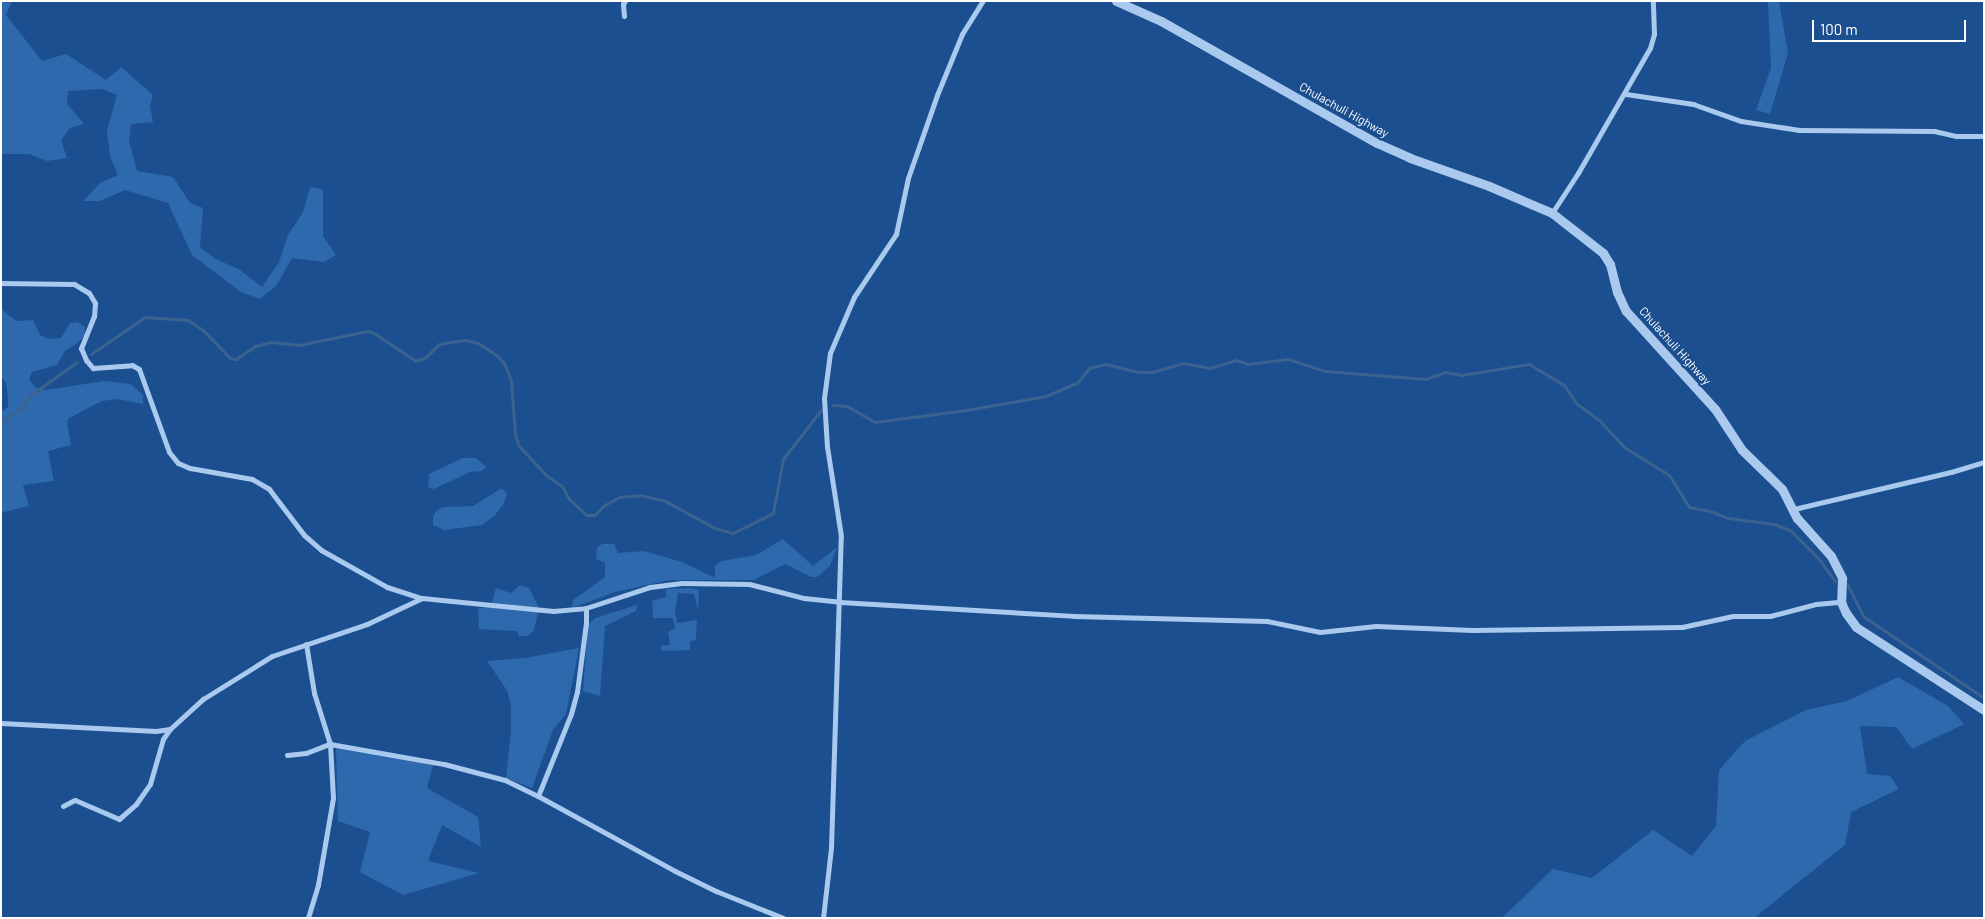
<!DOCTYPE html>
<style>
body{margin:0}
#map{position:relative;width:1985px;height:919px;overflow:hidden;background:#1b4f8f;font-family:Barlow,sans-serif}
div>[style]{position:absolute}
.green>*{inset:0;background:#2e69ad}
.stream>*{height:3px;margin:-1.5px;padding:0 1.5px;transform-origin:1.5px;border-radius:1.5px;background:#3c6290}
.minor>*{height:5px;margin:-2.5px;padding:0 2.5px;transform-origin:2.5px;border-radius:2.5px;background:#a9c9ee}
.tertiary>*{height:9px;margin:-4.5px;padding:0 4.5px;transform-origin:4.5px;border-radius:4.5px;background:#a9c9ee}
span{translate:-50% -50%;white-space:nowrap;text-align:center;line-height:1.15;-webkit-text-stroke:5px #1b4f8f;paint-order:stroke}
.street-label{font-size:12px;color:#fff}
.frame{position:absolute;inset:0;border:2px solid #fff;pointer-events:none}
.scale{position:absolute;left:1812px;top:20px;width:154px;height:22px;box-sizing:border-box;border:2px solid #fff;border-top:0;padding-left:6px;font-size:15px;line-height:18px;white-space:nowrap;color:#fff;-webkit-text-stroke:4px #1b4f8f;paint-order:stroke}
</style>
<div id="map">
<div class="green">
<i style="clip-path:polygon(1px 1px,12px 1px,6px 15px,42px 61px,66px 54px,106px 80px,121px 67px,153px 95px,150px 106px,153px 122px,131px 124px,129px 141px,137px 171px,173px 177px,190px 203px,203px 208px,200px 247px,214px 258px,240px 270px,262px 287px,279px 262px,288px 235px,303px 212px,310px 187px,323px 189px,323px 236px,336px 255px,324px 262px,292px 258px,277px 285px,260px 299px,241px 292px,192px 255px,168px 203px,125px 190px,100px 201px,83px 201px,100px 183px,118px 175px,110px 156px,107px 130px,117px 95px,102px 89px,68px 91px,67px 104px,84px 124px,70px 128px,61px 140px,67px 158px,47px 161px,29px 154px,1px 154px)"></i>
<i style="clip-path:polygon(1768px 1px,1779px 1px,1788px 53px,1770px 114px,1756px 110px,1771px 68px)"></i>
<i style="clip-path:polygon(1px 309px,16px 321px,33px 320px,40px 335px,48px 339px,61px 338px,70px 323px,78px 322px,85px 327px,85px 335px,79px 342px,65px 351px,57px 365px,32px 372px,29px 379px,35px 387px,46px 390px,104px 381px,131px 384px,143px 395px,143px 404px,118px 399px,102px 401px,69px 418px,67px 421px,71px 445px,48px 451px,54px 481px,23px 485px,29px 506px,4px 512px,1px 511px,1px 412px,8px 407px,8px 398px,6px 383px,1px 377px)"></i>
<i style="clip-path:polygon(463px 458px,476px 458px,486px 467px,482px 471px,470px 472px,434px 489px,428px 487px,429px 474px)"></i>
<i style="clip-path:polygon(502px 488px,507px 494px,503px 505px,495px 515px,482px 525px,444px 530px,433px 525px,433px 516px,437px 510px,444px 507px,473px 506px)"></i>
<i style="clip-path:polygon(783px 539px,813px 566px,837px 547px,830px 566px,817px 577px,811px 577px,785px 564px,754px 580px,670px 580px,615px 592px,572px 608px,573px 600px,605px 577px,605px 563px,596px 559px,597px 548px,602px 544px,614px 544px,618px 553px,644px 551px,682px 562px,715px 578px,715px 566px,722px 561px,756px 555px)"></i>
<i style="clip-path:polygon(520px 585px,529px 588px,539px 608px,534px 630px,528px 636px,519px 636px,517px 631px,479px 629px,478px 608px,491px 607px,496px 588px,511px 593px)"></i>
<i style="clip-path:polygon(690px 588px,699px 590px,698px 611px,694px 594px,678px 593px,675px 612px,677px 623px,697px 620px,696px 640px,690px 641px,690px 650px,661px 651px,661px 646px,670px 645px,668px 632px,675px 628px,673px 618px,653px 618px,652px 601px,666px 597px,666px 589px)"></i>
<i style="clip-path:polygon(637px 605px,636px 611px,605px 626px,600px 696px,583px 691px,588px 625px,595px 618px)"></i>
<i style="clip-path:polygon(579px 648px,566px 714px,553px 730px,532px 788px,506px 778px,511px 730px,511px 707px,508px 692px,487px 661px,525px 658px)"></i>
<i style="clip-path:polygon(1898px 677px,1948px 706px,1964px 724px,1912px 749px,1896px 727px,1860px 726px,1867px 774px,1890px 776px,1899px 789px,1851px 812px,1845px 845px,1754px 918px,1502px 918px,1553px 869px,1592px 878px,1653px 830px,1692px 856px,1716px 826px,1719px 770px,1745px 741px,1806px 710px,1847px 701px)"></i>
<i style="clip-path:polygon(336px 748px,434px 762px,427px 788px,478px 817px,481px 847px,442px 825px,428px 861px,479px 873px,403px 895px,360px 872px,370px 832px,338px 821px)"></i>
</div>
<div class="stream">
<i style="left:91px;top:354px;width:65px;rotate:-34.4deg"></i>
<i style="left:145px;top:317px;width:43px;rotate:4deg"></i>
<i style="left:188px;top:320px;width:18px;rotate:34deg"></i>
<i style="left:203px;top:330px;width:39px;rotate:46deg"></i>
<i style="left:230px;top:358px;width:6px;rotate:9deg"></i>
<i style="left:236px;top:359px;width:23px;rotate:-34deg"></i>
<i style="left:255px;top:346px;width:16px;rotate:-14deg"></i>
<i style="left:271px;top:342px;width:28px;rotate:6deg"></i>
<i style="left:299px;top:345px;width:70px;rotate:-11.5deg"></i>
<i style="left:368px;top:331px;width:6px;rotate:18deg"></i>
<i style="left:374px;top:333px;width:50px;rotate:33.7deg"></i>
<i style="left:416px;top:361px;width:11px;rotate:-22deg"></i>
<i style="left:426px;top:357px;width:18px;rotate:-45deg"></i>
<i style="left:439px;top:344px;width:26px;rotate:-9deg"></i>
<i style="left:465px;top:340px;width:13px;rotate:13deg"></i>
<i style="left:478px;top:343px;width:20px;rotate:33deg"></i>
<i style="left:495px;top:354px;width:13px;rotate:45deg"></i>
<i style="left:504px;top:363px;width:18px;rotate:68deg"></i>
<i style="left:511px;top:380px;width:54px;rotate:85.8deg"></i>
<i style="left:515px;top:434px;width:13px;rotate:72deg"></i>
<i style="left:519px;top:446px;width:40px;rotate:47deg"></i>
<i style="left:546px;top:475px;width:19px;rotate:35deg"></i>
<i style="left:562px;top:486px;width:15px;rotate:62deg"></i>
<i style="left:569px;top:499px;width:24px;rotate:42deg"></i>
<i style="left:587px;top:515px;width:8px"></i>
<i style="left:595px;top:515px;width:12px;rotate:-48deg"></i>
<i style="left:603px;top:506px;width:18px;rotate:-29deg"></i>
<i style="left:619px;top:497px;width:21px;rotate:-5deg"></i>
<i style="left:640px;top:495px;width:26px;rotate:13deg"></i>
<i style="left:665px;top:501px;width:57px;rotate:28.4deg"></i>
<i style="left:715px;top:528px;width:19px;rotate:16deg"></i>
<i style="left:733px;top:533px;width:45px;rotate:-26.6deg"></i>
<i style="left:773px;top:513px;width:55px;rotate:-79.5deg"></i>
<i style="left:783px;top:459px;width:62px;rotate:-52.2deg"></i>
<i style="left:833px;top:405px;width:14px;rotate:4deg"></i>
<i style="left:847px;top:406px;width:32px;rotate:30deg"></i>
<i style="left:875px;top:422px;width:92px;rotate:-7.5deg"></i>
<i style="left:966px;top:410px;width:81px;rotate:-9.9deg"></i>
<i style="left:1046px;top:396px;width:34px;rotate:-23deg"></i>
<i style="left:1077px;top:383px;width:19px;rotate:-51deg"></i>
<i style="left:1089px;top:368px;width:17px;rotate:-13deg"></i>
<i style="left:1106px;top:364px;width:34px;rotate:14deg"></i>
<i style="left:1139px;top:372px;width:13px"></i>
<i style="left:1152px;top:372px;width:32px;rotate:-16deg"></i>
<i style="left:1183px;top:363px;width:27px;rotate:10deg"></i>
<i style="left:1210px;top:368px;width:27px;rotate:-17deg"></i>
<i style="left:1236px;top:360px;width:13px;rotate:18deg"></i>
<i style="left:1248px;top:364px;width:40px;rotate:-7.1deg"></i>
<i style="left:1288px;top:359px;width:39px;rotate:18deg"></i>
<i style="left:1325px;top:371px;width:101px;rotate:4.5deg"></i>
<i style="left:1426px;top:379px;width:20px;rotate:-20deg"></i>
<i style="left:1445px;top:372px;width:17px;rotate:10deg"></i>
<i style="left:1462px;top:375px;width:68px;rotate:-9.3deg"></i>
<i style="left:1529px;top:364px;width:41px;rotate:31deg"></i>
<i style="left:1564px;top:385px;width:23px;rotate:56deg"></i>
<i style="left:1577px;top:404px;width:27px;rotate:36deg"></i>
<i style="left:1599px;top:420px;width:37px;rotate:47deg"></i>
<i style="left:1624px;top:447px;width:53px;rotate:31.9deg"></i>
<i style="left:1669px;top:475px;width:38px;rotate:58deg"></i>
<i style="left:1689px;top:507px;width:21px;rotate:11deg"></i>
<i style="left:1710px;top:511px;width:19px;rotate:21deg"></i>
<i style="left:1728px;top:518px;width:46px;rotate:7.4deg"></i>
<i style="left:1774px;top:524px;width:18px;rotate:22deg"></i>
<i style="left:1791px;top:531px;width:40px;rotate:45deg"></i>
<i style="left:1819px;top:559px;width:27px;rotate:54deg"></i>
<i style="left:1px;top:422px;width:24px;rotate:-35deg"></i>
<i style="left:21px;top:408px;width:18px;rotate:-52deg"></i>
<i style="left:32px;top:394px;width:55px;rotate:-35.4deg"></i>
<i style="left:1847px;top:584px;width:36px;rotate:63deg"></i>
<i style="left:1863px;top:616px;width:146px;rotate:34.1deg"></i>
</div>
<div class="minor">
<i style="left:624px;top:16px;width:12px;rotate:-95deg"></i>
<i style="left:623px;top:4px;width:4px;rotate:-56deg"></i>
<i style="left:1626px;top:94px;width:68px;rotate:8.5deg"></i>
<i style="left:1693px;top:104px;width:51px;rotate:19.5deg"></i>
<i style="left:1741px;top:121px;width:59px;rotate:8.8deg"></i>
<i style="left:1799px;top:130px;width:135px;rotate:0.4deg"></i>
<i style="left:1934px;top:131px;width:23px;rotate:13deg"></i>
<i style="left:1956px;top:136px;width:28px"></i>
<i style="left:1552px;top:213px;width:48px;rotate:-57deg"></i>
<i style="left:1578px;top:173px;width:144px;rotate:-60.1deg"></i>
<i style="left:1650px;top:48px;width:15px;rotate:-74deg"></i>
<i style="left:1654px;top:34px;width:33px;rotate:-92deg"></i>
<i style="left:1px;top:283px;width:73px;rotate:0.8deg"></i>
<i style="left:74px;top:284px;width:17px;rotate:31deg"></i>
<i style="left:89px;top:293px;width:12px;rotate:59deg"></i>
<i style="left:95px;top:303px;width:13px;rotate:94deg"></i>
<i style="left:94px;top:316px;width:35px;rotate:112deg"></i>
<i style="left:81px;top:348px;width:13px;rotate:67deg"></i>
<i style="left:86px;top:360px;width:11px;rotate:49deg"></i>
<i style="left:93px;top:368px;width:39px;rotate:-4deg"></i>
<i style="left:132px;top:365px;width:8px;rotate:30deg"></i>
<i style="left:139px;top:369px;width:88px;rotate:70.1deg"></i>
<i style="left:169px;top:452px;width:14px;rotate:51deg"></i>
<i style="left:178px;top:463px;width:13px;rotate:23deg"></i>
<i style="left:190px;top:468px;width:63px;rotate:10.1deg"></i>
<i style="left:252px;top:479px;width:20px;rotate:30deg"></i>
<i style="left:269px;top:489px;width:58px;rotate:52.7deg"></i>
<i style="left:304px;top:535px;width:23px;rotate:41deg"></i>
<i style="left:321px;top:550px;width:76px;rotate:29.3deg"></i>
<i style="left:387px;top:587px;width:36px;rotate:18deg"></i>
<i style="left:1794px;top:509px;width:161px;rotate:-13.3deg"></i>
<i style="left:1951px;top:472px;width:34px;rotate:-17deg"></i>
<i style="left:306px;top:644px;width:50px;rotate:80.7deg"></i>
<i style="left:314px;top:693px;width:53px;rotate:72.6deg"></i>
<i style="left:330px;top:744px;width:54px;rotate:86.8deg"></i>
<i style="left:333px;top:798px;width:88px;rotate:99.8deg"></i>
<i style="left:318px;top:885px;width:34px;rotate:107deg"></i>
<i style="left:1px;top:723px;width:155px;rotate:3deg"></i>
<i style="left:156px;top:731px;width:14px;rotate:-8deg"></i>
<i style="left:287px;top:755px;width:19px;rotate:-6deg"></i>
<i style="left:306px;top:753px;width:26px;rotate:-21deg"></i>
<i style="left:330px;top:744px;width:116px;rotate:10deg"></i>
<i style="left:444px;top:764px;width:63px;rotate:14.7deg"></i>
<i style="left:505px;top:780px;width:37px;rotate:26deg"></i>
<i style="left:538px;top:796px;width:156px;rotate:28.7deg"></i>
<i style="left:675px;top:871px;width:46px;rotate:26deg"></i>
<i style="left:716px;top:891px;width:72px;rotate:21.9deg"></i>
<i style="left:538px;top:796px;width:88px;rotate:-68.1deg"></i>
<i style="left:571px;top:714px;width:23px;rotate:-75deg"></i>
<i style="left:577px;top:692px;width:70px;rotate:-82.6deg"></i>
<i style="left:586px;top:623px;width:15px;rotate:-90deg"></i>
<i style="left:63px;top:806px;width:13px;rotate:-27deg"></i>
<i style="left:75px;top:800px;width:48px;rotate:23.4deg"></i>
<i style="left:119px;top:819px;width:23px;rotate:-41deg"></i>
<i style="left:136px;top:804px;width:24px;rotate:-55deg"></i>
<i style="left:150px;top:784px;width:47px;rotate:-73.9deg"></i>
<i style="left:163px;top:739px;width:12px;rotate:-55deg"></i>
<i style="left:170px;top:729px;width:45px;rotate:-42.3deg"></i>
<i style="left:203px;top:699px;width:81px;rotate:-31.9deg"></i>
<i style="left:272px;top:656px;width:100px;rotate:-18.6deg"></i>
<i style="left:367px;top:624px;width:61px;rotate:-25.3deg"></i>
<i style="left:422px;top:598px;width:132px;rotate:5.7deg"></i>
<i style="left:553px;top:611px;width:33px;rotate:-5deg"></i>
<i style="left:586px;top:608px;width:67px;rotate:-18.2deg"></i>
<i style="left:650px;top:587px;width:32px;rotate:-7deg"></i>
<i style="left:682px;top:583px;width:67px;rotate:0.9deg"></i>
<i style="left:749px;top:584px;width:57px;rotate:14.3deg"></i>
<i style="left:804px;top:598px;width:36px;rotate:6deg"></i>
<i style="left:840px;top:602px;width:234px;rotate:3.4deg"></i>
<i style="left:1074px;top:616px;width:193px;rotate:1.5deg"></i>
<i style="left:1267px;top:621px;width:54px;rotate:11.7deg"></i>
<i style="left:1320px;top:632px;width:56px;rotate:-6.1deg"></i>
<i style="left:1376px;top:626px;width:96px;rotate:2.4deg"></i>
<i style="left:1472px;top:630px;width:210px;rotate:-0.8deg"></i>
<i style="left:1682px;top:627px;width:52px;rotate:-12.2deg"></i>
<i style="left:1733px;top:616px;width:37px"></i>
<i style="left:1770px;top:616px;width:48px;rotate:-14.6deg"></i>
<i style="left:1816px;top:604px;width:25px;rotate:-5deg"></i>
<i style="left:823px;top:918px;width:70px;rotate:-83.5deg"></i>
<i style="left:831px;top:848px;width:312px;rotate:-88.2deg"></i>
<i style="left:841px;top:536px;width:90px;rotate:-98.9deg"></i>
<i style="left:827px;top:447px;width:49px;rotate:-93.5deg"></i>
<i style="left:824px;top:398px;width:45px;rotate:-82.4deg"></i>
<i style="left:830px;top:353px;width:61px;rotate:-66.8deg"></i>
<i style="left:854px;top:297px;width:76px;rotate:-56.3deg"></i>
<i style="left:896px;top:234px;width:57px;rotate:-77.9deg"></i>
<i style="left:908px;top:178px;width:88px;rotate:-70.7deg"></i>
<i style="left:937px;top:95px;width:66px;rotate:-67.7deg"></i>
<i style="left:962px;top:34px;width:39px;rotate:-58deg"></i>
</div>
<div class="tertiary">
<i style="left:1116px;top:1px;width:49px;rotate:24deg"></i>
<i style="left:1161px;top:21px;width:248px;rotate:29.5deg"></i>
<i style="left:1377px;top:143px;width:36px;rotate:24deg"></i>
<i style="left:1410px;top:158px;width:84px;rotate:19.5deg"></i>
<i style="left:1489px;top:186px;width:69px;rotate:23.2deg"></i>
<i style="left:1552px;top:213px;width:65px;rotate:38.1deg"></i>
<i style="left:1603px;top:253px;width:13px;rotate:58deg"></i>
<i style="left:1610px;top:264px;width:29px;rotate:76deg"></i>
<i style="left:1617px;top:292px;width:21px;rotate:65deg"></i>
<i style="left:1626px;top:311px;width:132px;rotate:47.8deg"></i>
<i style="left:1715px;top:409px;width:49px;rotate:56.6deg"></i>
<i style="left:1742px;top:450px;width:56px;rotate:44.3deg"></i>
<i style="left:1782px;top:489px;width:33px;rotate:63deg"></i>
<i style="left:1797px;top:518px;width:51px;rotate:48.2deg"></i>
<i style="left:1831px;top:556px;width:25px;rotate:63deg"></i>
<i style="left:1842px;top:578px;width:24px;rotate:92deg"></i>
<i style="left:1841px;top:602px;width:12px;rotate:66deg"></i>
<i style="left:1846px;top:613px;width:17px;rotate:54deg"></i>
<i style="left:1856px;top:627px;width:153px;rotate:33deg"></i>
</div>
<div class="street-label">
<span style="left:1344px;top:110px;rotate:29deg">Chulachuli Highway</span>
<span style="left:1675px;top:346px;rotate:48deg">Chulachuli Highway</span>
</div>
<div class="frame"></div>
<div class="scale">100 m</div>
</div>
